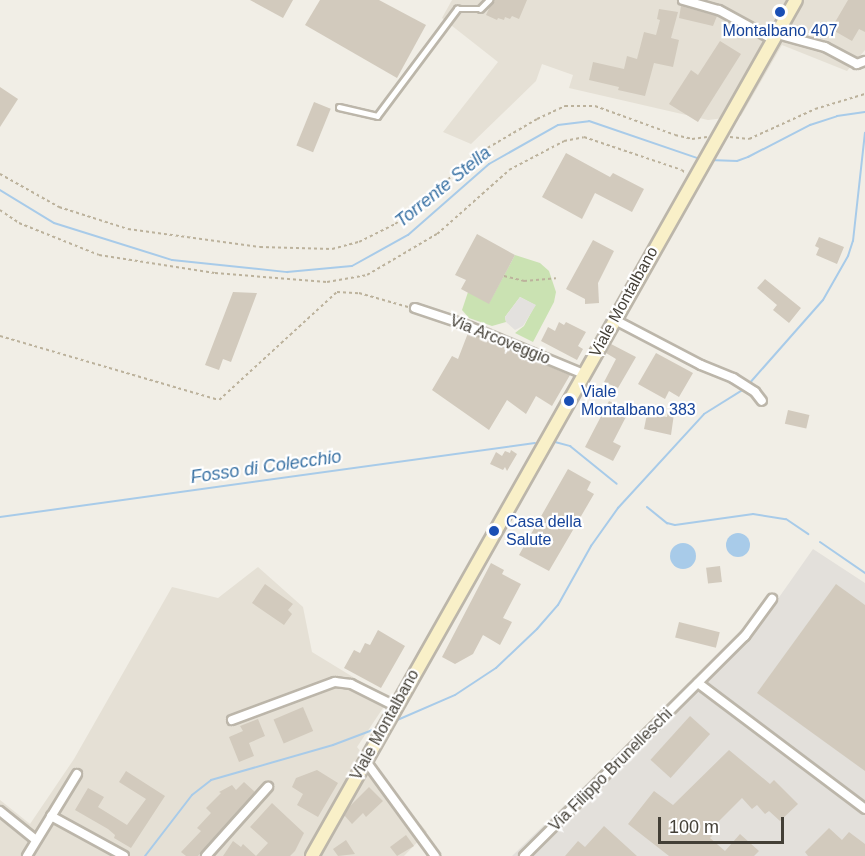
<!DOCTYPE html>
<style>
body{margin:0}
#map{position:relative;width:865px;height:856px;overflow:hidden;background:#f1eee6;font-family:Helvetica,sans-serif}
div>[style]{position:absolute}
.residential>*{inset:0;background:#e5e0d5}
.industrial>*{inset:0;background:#e3e0db}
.green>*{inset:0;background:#cae2b2}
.parking>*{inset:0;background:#e3e1de}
.water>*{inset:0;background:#a8cbe9}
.round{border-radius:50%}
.stream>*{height:2px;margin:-1px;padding:0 1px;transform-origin:1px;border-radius:1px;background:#a8cbe9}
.building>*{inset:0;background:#d2cabd;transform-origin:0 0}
.path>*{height:1.5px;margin-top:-0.75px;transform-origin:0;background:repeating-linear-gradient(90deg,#bcb29c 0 3px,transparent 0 6px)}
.roads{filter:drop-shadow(2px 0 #bcb6aa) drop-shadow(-2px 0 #bcb6aa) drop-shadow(0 2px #bcb6aa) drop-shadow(0 -2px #bcb6aa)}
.lane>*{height:4.5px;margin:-2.25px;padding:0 2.25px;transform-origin:2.25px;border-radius:2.25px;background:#fff}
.street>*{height:8px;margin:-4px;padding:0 4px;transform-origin:4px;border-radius:4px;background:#fff}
.secondary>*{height:12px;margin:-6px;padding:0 6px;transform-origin:6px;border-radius:6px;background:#f9f0c8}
.dots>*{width:16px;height:16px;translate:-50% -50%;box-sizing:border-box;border:3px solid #fff;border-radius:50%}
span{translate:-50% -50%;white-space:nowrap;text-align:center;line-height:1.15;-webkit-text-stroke:4.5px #fff;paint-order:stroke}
.transit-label{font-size:16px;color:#164399}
.left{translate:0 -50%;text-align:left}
.street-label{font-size:16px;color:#433f36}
.water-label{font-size:18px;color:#3a72a4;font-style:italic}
.scale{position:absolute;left:658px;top:817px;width:126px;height:27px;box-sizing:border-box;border:3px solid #433f36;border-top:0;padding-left:8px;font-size:18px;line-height:21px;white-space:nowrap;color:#433f36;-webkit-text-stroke:4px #fff;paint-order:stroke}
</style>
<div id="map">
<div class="residential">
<i style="clip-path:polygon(452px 0,865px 0,865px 50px,847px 71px,782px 45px,741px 116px,708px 120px,569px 88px,573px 75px,542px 64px,536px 81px,471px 144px,443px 132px,498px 62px,442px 18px)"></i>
<i style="clip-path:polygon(258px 567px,303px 607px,312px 652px,389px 699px,357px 747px,427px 832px,404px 856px,0 856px,0 800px,30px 824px,74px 759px,172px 587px,218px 598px)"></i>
</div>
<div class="industrial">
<i style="clip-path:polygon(813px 549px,865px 583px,865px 856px,512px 856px,692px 682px,710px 679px,761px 623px)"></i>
</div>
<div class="green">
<i style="clip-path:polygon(515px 255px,540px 263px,549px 271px,556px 292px,554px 302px,533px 342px,515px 333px,524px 326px,535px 305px,520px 297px,505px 317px,506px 322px,492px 326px,469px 318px,462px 310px,468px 292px,489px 303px)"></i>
</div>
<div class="parking">
<i style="clip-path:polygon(520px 297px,536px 305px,523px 326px,515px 330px,506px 322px,505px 317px)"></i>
</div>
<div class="water">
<i class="round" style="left:726px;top:533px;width:24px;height:24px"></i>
<i class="round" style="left:670px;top:543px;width:26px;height:26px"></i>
</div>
<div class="stream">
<i style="left:709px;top:160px;width:28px;rotate:2deg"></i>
<i style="left:737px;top:161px;width:12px;rotate:-20deg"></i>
<i style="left:748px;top:157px;width:70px;rotate:-27.3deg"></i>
<i style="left:810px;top:125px;width:28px;rotate:-18deg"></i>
<i style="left:837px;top:116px;width:28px;rotate:-8deg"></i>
<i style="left:0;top:190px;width:63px;rotate:31.4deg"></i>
<i style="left:54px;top:223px;width:124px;rotate:17.4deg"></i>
<i style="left:172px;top:260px;width:116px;rotate:6deg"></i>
<i style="left:287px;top:272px;width:65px;rotate:-5.3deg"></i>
<i style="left:352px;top:266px;width:64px;rotate:-29deg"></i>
<i style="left:408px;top:235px;width:108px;rotate:-41.2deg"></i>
<i style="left:489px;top:164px;width:79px;rotate:-29.5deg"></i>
<i style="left:558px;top:125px;width:31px;rotate:-7deg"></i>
<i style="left:589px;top:121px;width:117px;rotate:18.9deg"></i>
<i style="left:748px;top:385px;width:113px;rotate:-48.6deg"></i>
<i style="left:823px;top:300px;width:51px;rotate:-60.4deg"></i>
<i style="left:848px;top:256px;width:16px;rotate:-72deg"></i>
<i style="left:853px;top:241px;width:109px;rotate:-83.7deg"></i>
<i style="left:555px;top:442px;width:16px;rotate:15deg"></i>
<i style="left:570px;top:446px;width:60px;rotate:39deg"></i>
<i style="left:647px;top:507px;width:26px;rotate:39deg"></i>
<i style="left:667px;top:523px;width:8px;rotate:14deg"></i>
<i style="left:675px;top:525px;width:79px;rotate:-8deg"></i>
<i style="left:753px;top:514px;width:33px;rotate:9deg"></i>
<i style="left:786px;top:519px;width:27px;rotate:34deg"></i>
<i style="left:0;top:517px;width:540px;rotate:-7.88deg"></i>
<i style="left:820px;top:542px;width:55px;rotate:34.6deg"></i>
<i style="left:395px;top:721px;width:65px;rotate:-23.4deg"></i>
<i style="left:455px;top:695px;width:49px;rotate:-33.4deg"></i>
<i style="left:496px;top:668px;width:57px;rotate:-43.6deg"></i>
<i style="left:537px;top:629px;width:32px;rotate:-49deg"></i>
<i style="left:558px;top:605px;width:68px;rotate:-60.8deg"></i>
<i style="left:591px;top:546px;width:47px;rotate:-54.6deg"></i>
<i style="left:618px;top:508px;width:127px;rotate:-47.5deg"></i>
<i style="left:704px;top:414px;width:47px;rotate:-32deg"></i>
<i style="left:145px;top:856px;width:77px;rotate:-52.4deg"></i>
<i style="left:192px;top:795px;width:24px;rotate:-38deg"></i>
<i style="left:211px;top:780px;width:127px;rotate:-16deg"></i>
<i style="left:333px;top:745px;width:48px;rotate:-20.7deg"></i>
</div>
<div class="building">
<i style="clip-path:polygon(250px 0,293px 0,283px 18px)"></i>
<i style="clip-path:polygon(320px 0,379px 0,426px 25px,397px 78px,305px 25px)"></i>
<i style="clip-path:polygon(493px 0,527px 0,519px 19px,512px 16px,510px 19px,505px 17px,504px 20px,498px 18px,497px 20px,486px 15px)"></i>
<i style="clip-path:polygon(848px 0,865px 0,865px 32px,859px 29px,852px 41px,831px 29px)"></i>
<i style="clip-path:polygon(681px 6px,717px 16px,713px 26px,679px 18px)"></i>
<i style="clip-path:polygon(659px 9px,678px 12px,671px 38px,679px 40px,673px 67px,654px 63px,645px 96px,618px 90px,619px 87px,589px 80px,593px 62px,624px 69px,627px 56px,637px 59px,644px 32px,656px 35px,660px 20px,657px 19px)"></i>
<i style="clip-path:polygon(720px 41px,741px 54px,698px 122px,669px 104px,691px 70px,698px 75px)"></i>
<i style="clip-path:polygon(0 87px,18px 99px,0 127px)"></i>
<i style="left:314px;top:102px;width:18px;height:47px;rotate:22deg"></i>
<i style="clip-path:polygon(566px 153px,610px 177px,613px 173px,644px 189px,632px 212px,595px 193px,582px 219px,542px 197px)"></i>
<i style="clip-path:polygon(477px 234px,515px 255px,489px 304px,461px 289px,466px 280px,455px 275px)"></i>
<i style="clip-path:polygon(819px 237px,844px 247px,837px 264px,816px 255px,819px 248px,815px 246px)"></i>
<i style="clip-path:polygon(593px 240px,614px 251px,598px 283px,599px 303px,585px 304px,585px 299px,566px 289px)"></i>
<i style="clip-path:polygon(765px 279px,801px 308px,789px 323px,773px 310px,777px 305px,757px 288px)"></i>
<i style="clip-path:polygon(233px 292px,257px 293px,231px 362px,223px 359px,219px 370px,205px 365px)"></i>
<i style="clip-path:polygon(559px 322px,564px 325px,566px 322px,586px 332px,578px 346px,583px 349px,577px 360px,541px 341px,548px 327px,555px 331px)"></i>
<i style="clip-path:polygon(468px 333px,570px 375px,552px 406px,536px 396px,526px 414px,507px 400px,489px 430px,432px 390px,452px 356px,458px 359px)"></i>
<i style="clip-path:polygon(611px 344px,636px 357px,618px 388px,604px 382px,616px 359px,606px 353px)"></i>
<i style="clip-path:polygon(656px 353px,693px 373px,679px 397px,669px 391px,665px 399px,638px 384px)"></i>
<i style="clip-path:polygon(609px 401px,629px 411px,613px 442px,621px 446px,613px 461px,585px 447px)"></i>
<i style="left:788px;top:410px;width:22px;height:14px;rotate:13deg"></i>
<i style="clip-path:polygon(668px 412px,674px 414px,671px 435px,644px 429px,647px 414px,667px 417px)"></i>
<i style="clip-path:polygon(511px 450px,517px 454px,507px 471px,505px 467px,503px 470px,490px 464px,496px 452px,502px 456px,505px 451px,510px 453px)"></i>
<i style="clip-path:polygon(568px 469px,591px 482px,587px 490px,594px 494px,549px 571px,519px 555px)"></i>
<i style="clip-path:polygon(491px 563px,504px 570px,502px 574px,521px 584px,503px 618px,512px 622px,500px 645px,483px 635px,473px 654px,455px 664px,442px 657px)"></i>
<i style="left:720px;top:566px;width:16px;height:14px;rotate:83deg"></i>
<i style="clip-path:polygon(265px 584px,293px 604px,288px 610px,292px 614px,284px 625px,252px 603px)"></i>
<i style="clip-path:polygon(836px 584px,865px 605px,865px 771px,757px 693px)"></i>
<i style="left:679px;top:622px;width:42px;height:16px;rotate:14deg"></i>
<i style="clip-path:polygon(378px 630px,405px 646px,381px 688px,344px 668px,354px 650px,360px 653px,365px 643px,370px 645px)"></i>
<i style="left:303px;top:707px;width:26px;height:32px;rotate:67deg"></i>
<i style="left:690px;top:716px;width:27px;height:59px;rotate:42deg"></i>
<i style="clip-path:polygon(258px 719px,265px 736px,249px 743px,254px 756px,239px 762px,229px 737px,243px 731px,240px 726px)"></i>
<i style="clip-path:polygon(729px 750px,770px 784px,774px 780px,798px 804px,780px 821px,769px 811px,765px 814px,757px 805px,752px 809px,742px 798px,708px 832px,712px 836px,710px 838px,725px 851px,740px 834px,759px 851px,754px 856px,669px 856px,628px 824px,654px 791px,673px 805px)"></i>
<i style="clip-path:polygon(317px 770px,338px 783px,318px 817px,297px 805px,303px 794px,292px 787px,296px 778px)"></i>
<i style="clip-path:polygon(126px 771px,165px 796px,131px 848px,114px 838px,115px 835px,108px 829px,75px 810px,88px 788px,104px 797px,98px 807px,127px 825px,146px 799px,119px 782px)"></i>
<i style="clip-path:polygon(244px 782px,255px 792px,198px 856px,186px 856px,181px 852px,201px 831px,197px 828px,211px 813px,206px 808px,221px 793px,219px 792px,232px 785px,236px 790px)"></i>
<i style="clip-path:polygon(369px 787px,383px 801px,366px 817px,363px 813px,352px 824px,344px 815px,350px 806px)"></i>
<i style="clip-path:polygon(272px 803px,304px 833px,295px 851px,290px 856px,223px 856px,233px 841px,241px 847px,243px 844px,256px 856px,268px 843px,250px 827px)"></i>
<i style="clip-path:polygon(604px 826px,637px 856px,565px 856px,578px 841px,585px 847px)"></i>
<i style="clip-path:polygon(829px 828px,842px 840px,849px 832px,865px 844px,865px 856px,808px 856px,805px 852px)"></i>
<i style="clip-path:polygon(406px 835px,414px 846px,397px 856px,390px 847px)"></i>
<i style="clip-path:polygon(346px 840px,355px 854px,338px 856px,333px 849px)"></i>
</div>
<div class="path">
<i style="left:730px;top:137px;width:19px;rotate:6deg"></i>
<i style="left:749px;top:139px;width:72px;rotate:-24.4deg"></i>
<i style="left:815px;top:109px;width:52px;rotate:-16.7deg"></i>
<i style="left:0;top:174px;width:68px;rotate:29.2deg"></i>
<i style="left:59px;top:207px;width:72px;rotate:17.7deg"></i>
<i style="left:128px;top:229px;width:133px;rotate:7.8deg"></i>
<i style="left:260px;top:247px;width:72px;rotate:1.6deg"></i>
<i style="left:332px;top:249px;width:28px;rotate:-15deg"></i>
<i style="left:359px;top:242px;width:40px;rotate:-26.6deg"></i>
<i style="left:395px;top:224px;width:27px;rotate:-36deg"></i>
<i style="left:417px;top:208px;width:75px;rotate:-42.8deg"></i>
<i style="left:472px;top:157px;width:75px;rotate:-30.3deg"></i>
<i style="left:537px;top:119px;width:31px;rotate:-25deg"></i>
<i style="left:565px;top:106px;width:30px"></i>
<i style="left:595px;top:106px;width:85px;rotate:19.9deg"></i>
<i style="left:675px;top:135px;width:17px;rotate:13deg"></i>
<i style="left:692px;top:139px;width:15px;rotate:-8deg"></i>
<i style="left:0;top:210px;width:23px;rotate:34deg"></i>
<i style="left:19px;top:223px;width:86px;rotate:21.8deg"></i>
<i style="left:99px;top:255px;width:117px;rotate:8.8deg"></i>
<i style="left:215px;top:273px;width:112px;rotate:4.6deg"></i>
<i style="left:327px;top:282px;width:41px;rotate:-9.9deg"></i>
<i style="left:367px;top:275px;width:81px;rotate:-30.4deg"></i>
<i style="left:437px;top:234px;width:96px;rotate:-41.6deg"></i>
<i style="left:509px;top:170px;width:62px;rotate:-27.8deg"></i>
<i style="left:564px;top:141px;width:20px;rotate:-11deg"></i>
<i style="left:584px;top:137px;width:103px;rotate:18.6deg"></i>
<i style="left:682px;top:170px;width:6px;rotate:39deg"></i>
<i style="left:504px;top:276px;width:21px;rotate:14deg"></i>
<i style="left:524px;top:281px;width:32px;rotate:-5deg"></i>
<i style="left:0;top:336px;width:228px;rotate:16.3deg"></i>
<i style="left:219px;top:400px;width:160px;rotate:-42.5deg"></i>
<i style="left:337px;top:292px;width:22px;rotate:3deg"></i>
<i style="left:359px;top:293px;width:51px;rotate:15.9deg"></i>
</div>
<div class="roads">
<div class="lane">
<i style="left:339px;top:107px;width:39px;rotate:13deg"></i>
<i style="left:377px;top:116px;width:134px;rotate:-53.2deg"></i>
<i style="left:457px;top:9px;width:23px"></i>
<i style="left:480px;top:9px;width:13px;rotate:-45deg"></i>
</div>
<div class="street">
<i style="left:683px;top:0;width:37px;rotate:16deg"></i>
<i style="left:719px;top:10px;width:63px;rotate:28.6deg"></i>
<i style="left:777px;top:34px;width:50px;rotate:15.2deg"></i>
<i style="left:825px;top:47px;width:36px;rotate:28deg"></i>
<i style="left:857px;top:64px;width:9px;rotate:-21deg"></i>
<i style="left:415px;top:308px;width:51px;rotate:18.4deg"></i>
<i style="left:463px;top:324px;width:131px;rotate:22.5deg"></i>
<i style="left:615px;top:320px;width:97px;rotate:27.6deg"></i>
<i style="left:701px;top:365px;width:35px;rotate:22deg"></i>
<i style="left:733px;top:378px;width:26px;rotate:32deg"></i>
<i style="left:755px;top:392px;width:11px;rotate:52deg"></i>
<i style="left:698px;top:683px;width:209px;rotate:37deg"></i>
<i style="left:232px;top:720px;width:110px;rotate:-20.3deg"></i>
<i style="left:335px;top:682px;width:16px;rotate:7deg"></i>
<i style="left:351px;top:684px;width:49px;rotate:26.6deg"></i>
<i style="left:365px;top:760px;width:119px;rotate:53.9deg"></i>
<i style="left:0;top:811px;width:46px;rotate:38.9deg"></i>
<i style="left:51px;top:816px;width:83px;rotate:28.7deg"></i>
<i style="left:27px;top:856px;width:96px;rotate:-58.6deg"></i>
<i style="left:206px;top:856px;width:93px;rotate:-48.1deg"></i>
<i style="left:524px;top:856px;width:312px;rotate:-44.9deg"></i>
<i style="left:745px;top:636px;width:46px;rotate:-53.9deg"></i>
</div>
<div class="secondary">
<i style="left:312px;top:856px;width:983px;rotate:-60.52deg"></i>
</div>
</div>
<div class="dots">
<i style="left:780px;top:12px;background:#1a4fb4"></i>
<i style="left:569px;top:401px;background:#1a4fb4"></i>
<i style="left:494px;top:531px;background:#1a4fb4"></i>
</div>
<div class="transit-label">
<span style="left:780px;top:31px">Montalbano 407</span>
<span class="left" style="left:581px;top:401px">Viale<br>Montalbano 383</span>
<span class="left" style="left:506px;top:531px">Casa della<br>Salute</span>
</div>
<div class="street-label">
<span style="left:624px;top:302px;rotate:-61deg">Viale Montalbano</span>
<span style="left:500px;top:340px;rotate:22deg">Via Arcoveggio</span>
<span style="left:385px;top:725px;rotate:-61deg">Viale Montalbano</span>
<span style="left:611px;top:770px;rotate:-45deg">Via Filippo Brunelleschi</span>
</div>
<div class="water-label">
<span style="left:443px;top:187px;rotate:-39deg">Torrente Stella</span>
<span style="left:266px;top:467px;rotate:-8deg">Fosso di Colecchio</span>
</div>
<div class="scale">100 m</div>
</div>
